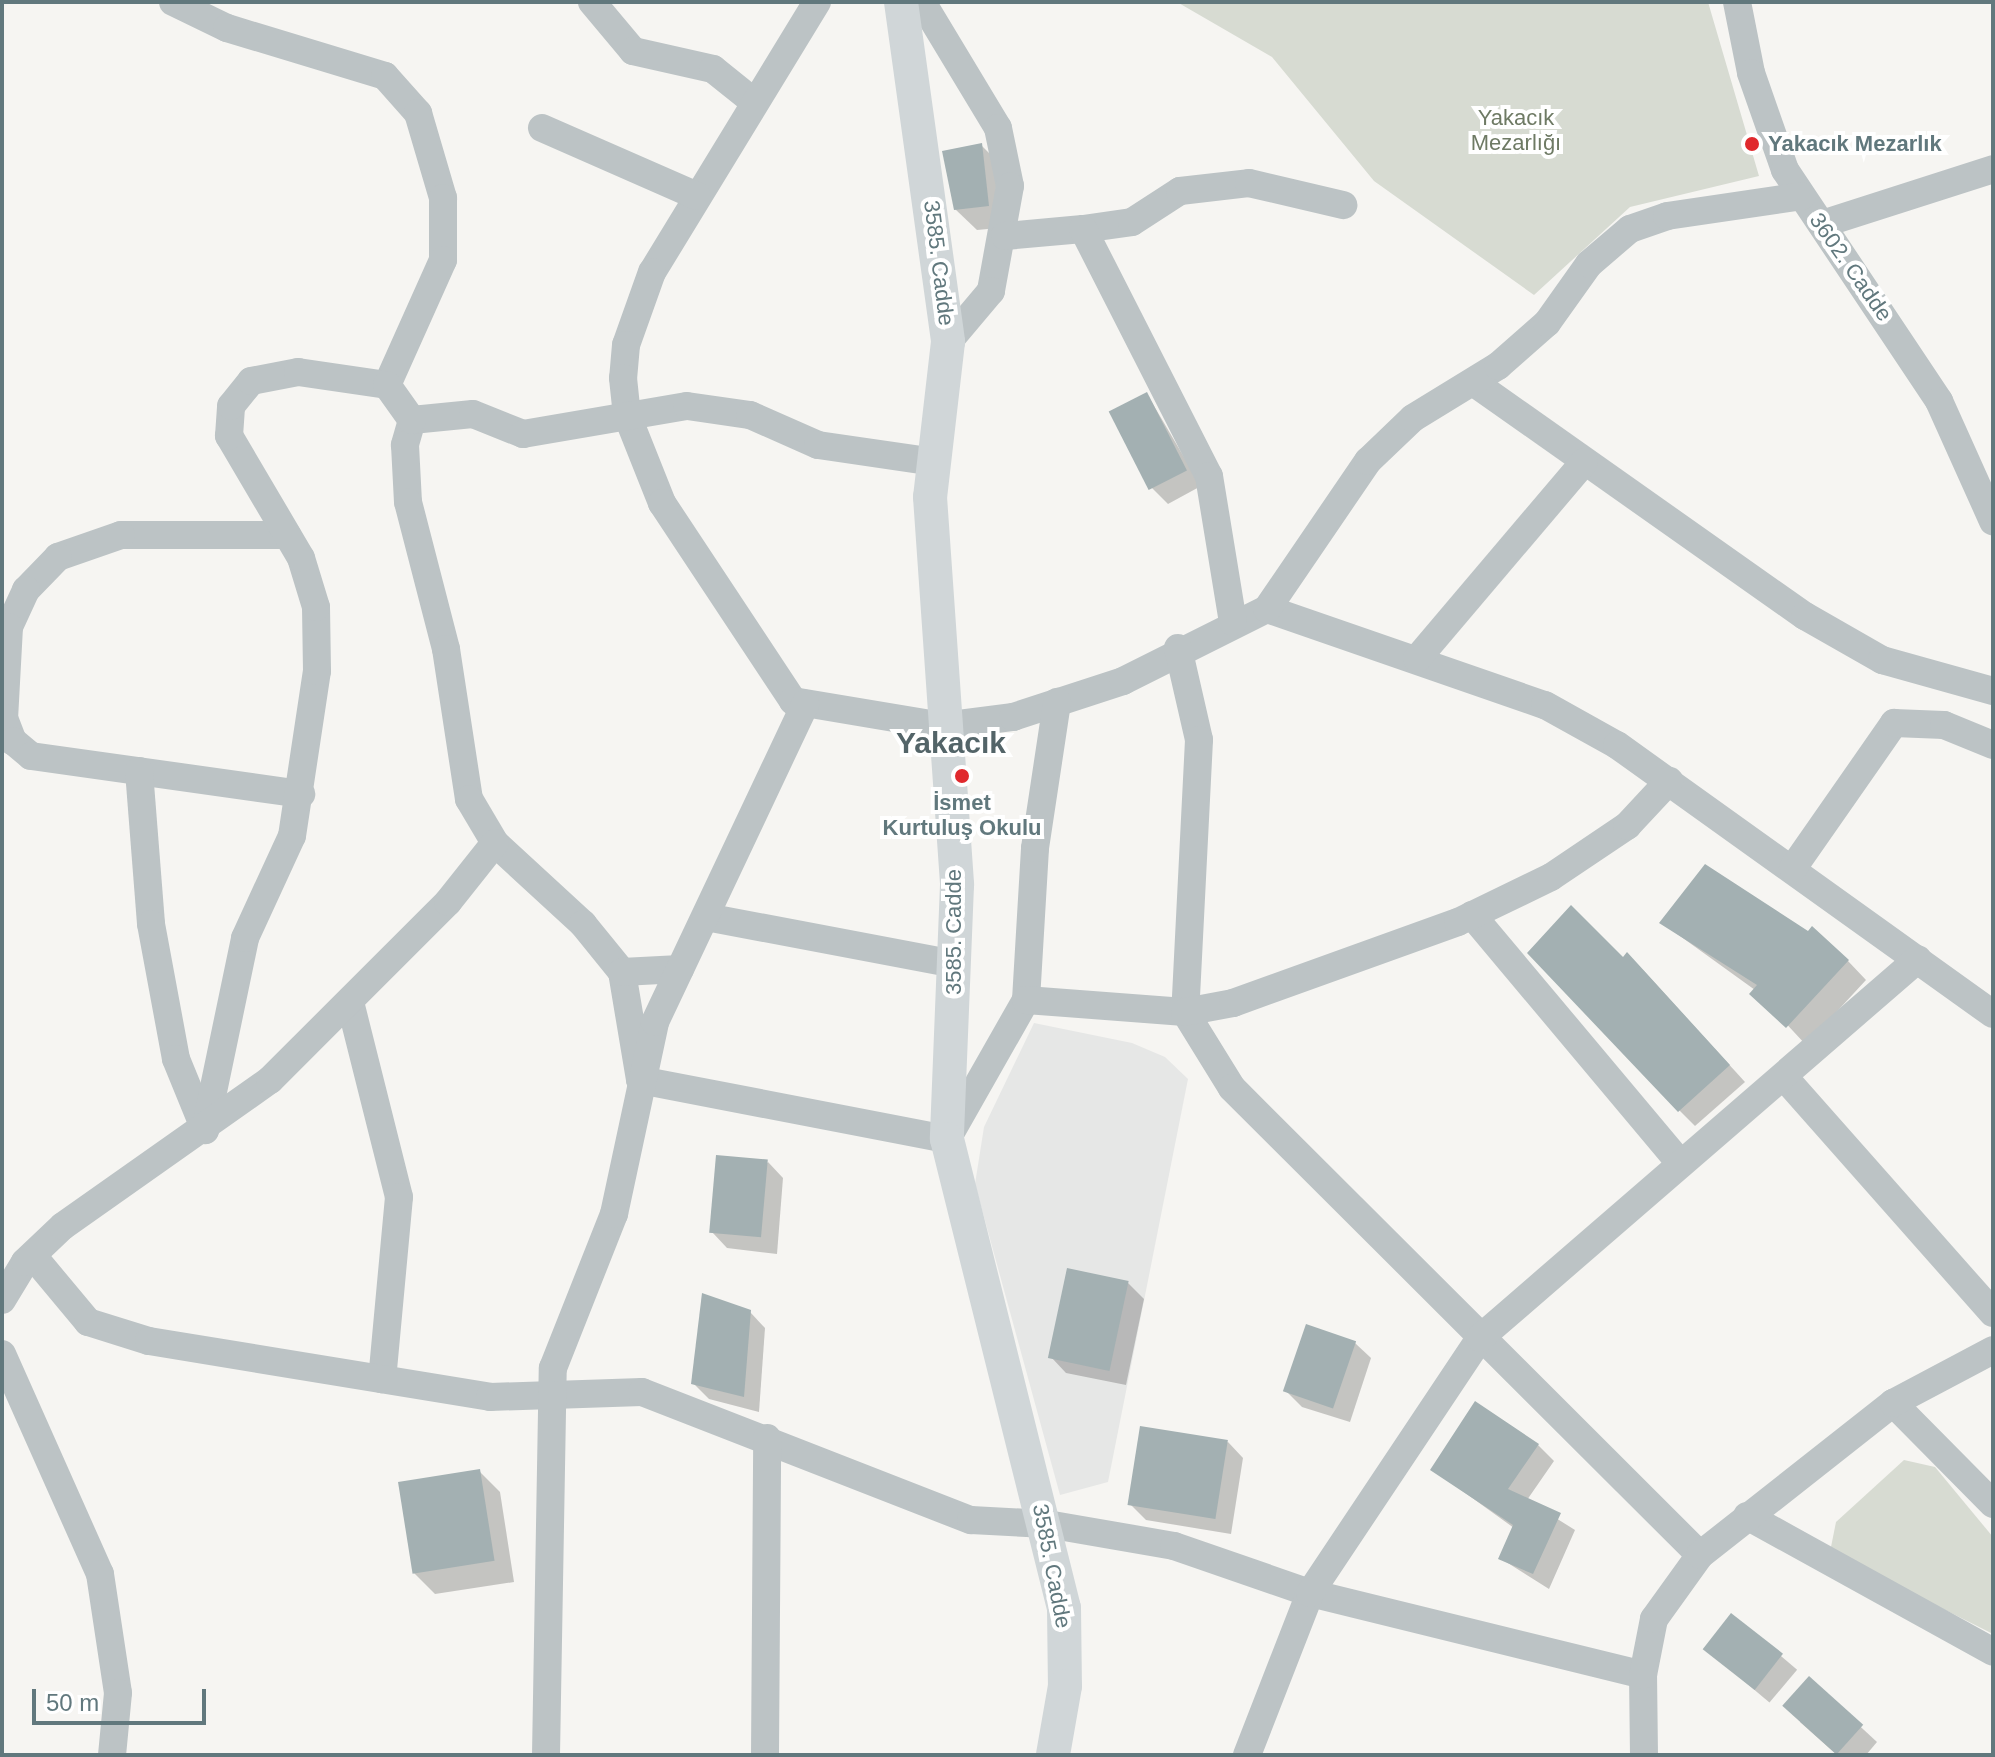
<!DOCTYPE html>
<meta charset="utf-8">
<style>
body{margin:0}
#map{position:relative;width:1995px;height:1757px;overflow:hidden;background:#f6f5f2;font-family:Arial,sans-serif}
div>[style]{position:absolute}
.built>*{inset:0;background:#e6e7e6}
.green>*{inset:0;background:#d7dbd2}
.shadow>*{inset:0;background:#0003;transform-origin:0 0}
.building>*{inset:0;background:#a3b0b2;transform-origin:0 0}
.minor>*{height:28px;margin:-14px;padding:0 14px;transform-origin:14px;border-radius:14px;background:#bcc3c5}
.major>*{height:34px;margin:-17px;padding:0 17px;transform-origin:17px;border-radius:17px;background:#d0d6d8}
.dots>*{width:22px;height:22px;translate:-50% -50%;box-sizing:border-box;border:4px solid #fff;border-radius:50%}
span{translate:-50% -50%;white-space:nowrap;text-align:center;line-height:1.15;-webkit-text-stroke:8px #fff;paint-order:stroke}
.park-label{font-size:22px;color:#6e7a64}
.poi-label{font-size:22px;color:#61787d;font-weight:700}
.left{translate:0 -50%;text-align:left}
.street-label{font-size:22px;color:#61787d}
.district-label{font-size:30px;color:#536468;font-weight:700}
.frame{position:absolute;inset:0;border:4px solid #61787d;pointer-events:none}
.scale{position:absolute;left:32px;top:1689px;width:174px;height:36px;box-sizing:border-box;border:4px solid #61787d;border-top:0;padding-left:10px;font-size:24px;line-height:28px;white-space:nowrap;color:#61787d;-webkit-text-stroke:6px #fff;paint-order:stroke}
</style>
<div id="map">
<div class="built">
<i style="clip-path:polygon(1034px 1023px,1132px 1043px,1165px 1057px,1188px 1079px,1108px 1482px,1060px 1495px,975px 1184px,984px 1127px)"></i>
</div>
<div class="green">
<i style="clip-path:polygon(1177px 2px,1708px 2px,1759px 176px,1630px 207px,1534px 295px,1374px 181px,1272px 57px)"></i>
<i style="clip-path:polygon(1904px 1460px,1935px 1467px,1993px 1537px,1993px 1634px,1830px 1552px,1836px 1522px)"></i>
</div>
<div class="shadow">
<i style="clip-path:polygon(981px 145px,1002px 166px,1009px 227px,977px 230px,955px 209px)"></i>
<i style="clip-path:polygon(1147px 394px,1201px 486px,1168px 504px,1152px 488px)"></i>
<i style="clip-path:polygon(1662px 923px,1848px 961px,1866px 980px,1806px 1045px,1755px 990px)"></i>
<i style="clip-path:polygon(1623px 959px,1643px 970px,1745px 1082px,1695px 1126px,1679px 1110px)"></i>
<i style="clip-path:polygon(768px 1162px,783px 1178px,777px 1254px,727px 1248px,712px 1232px)"></i>
<i style="clip-path:polygon(1128px 1283px,1144px 1299px,1126px 1385px,1066px 1373px,1051px 1357px)"></i>
<i style="clip-path:polygon(750px 1312px,765px 1328px,759px 1412px,709px 1399px,693px 1383px)"></i>
<i style="clip-path:polygon(1355px 1343px,1371px 1358px,1350px 1422px,1302px 1407px,1286px 1391px)"></i>
<i style="clip-path:polygon(1228px 1442px,1243px 1458px,1231px 1534px,1146px 1520px,1130px 1504px)"></i>
<i style="clip-path:polygon(1538px 1445px,1554px 1461px,1527px 1500px,1575px 1530px,1549px 1589px,1500px 1558px,1514px 1528px,1432px 1469px)"></i>
<i style="clip-path:polygon(479px 1471px,500px 1492px,514px 1582px,435px 1594px,414px 1573px)"></i>
<i style="left:1732px;top:1615px;width:85px;height:43px;rotate:40deg"></i>
<i style="clip-path:polygon(1809px 1679px,1877px 1742px,1866px 1755px,1837px 1755px,1800px 1722px)"></i>
</div>
<div class="building">
<i style="clip-path:polygon(982px 143px,989px 206px,954px 210px,942px 151px)"></i>
<i style="left:1147px;top:392px;width:88px;height:43px;rotate:63deg"></i>
<i style="clip-path:polygon(1705px 864px,1808px 931px,1812px 926px,1849px 960px,1786px 1028px,1749px 994px,1757px 985px,1659px 923px)"></i>
<i style="clip-path:polygon(1571px 905px,1623px 957px,1627px 952px,1730px 1065px,1678px 1112px,1527px 953px)"></i>
<i style="left:716px;top:1155px;width:52px;height:78px;rotate:5deg"></i>
<i style="left:1067px;top:1268px;width:63px;height:92px;rotate:12deg"></i>
<i style="clip-path:polygon(702px 1293px,751px 1310px,744px 1397px,691px 1384px)"></i>
<i style="left:1306px;top:1324px;width:53px;height:71px;rotate:19deg"></i>
<i style="clip-path:polygon(1475px 1401px,1539px 1444px,1508px 1489px,1561px 1513px,1533px 1574px,1498px 1559px,1513px 1525px,1430px 1470px)"></i>
<i style="left:1140px;top:1426px;width:89px;height:80px;rotate:9deg"></i>
<i style="left:480px;top:1469px;width:93px;height:83px;rotate:81deg"></i>
<i style="left:1731px;top:1613px;width:66px;height:46px;rotate:38deg"></i>
<i style="left:1809px;top:1676px;width:73px;height:40px;rotate:42deg"></i>
</div>
<div class="minor">
<i style="left:173px;top:2px;width:60px;rotate:25.7deg"></i>
<i style="left:227px;top:28px;width:165px;rotate:16.9deg"></i>
<i style="left:385px;top:76px;width:50px;rotate:48.3deg"></i>
<i style="left:418px;top:113px;width:89px;rotate:73.6deg"></i>
<i style="left:443px;top:198px;width:62px;rotate:90deg"></i>
<i style="left:443px;top:260px;width:137px;rotate:114.1deg"></i>
<i style="left:592px;top:2px;width:64px;rotate:50.1deg"></i>
<i style="left:633px;top:51px;width:82px;rotate:12.7deg"></i>
<i style="left:713px;top:69px;width:53px;rotate:38.8deg"></i>
<i style="left:817px;top:2px;width:316px;rotate:121.4deg"></i>
<i style="left:652px;top:272px;width:77px;rotate:109.6deg"></i>
<i style="left:626px;top:345px;width:33px;rotate:95deg"></i>
<i style="left:623px;top:378px;width:37px;rotate:84deg"></i>
<i style="left:627px;top:415px;width:95px;rotate:68.3deg"></i>
<i style="left:662px;top:503px;width:237px;rotate:56.5deg"></i>
<i style="left:793px;top:701px;width:152px;rotate:9.5deg"></i>
<i style="left:943px;top:726px;width:71px;rotate:-7.3deg"></i>
<i style="left:1013px;top:717px;width:116px;rotate:-18.1deg"></i>
<i style="left:1123px;top:681px;width:161px;rotate:-26.6deg"></i>
<i style="left:1267px;top:609px;width:294px;rotate:19.1deg"></i>
<i style="left:1545px;top:705px;width:82px;rotate:29.1deg"></i>
<i style="left:1617px;top:745px;width:462px;rotate:35.6deg"></i>
<i style="left:922px;top:2px;width:147px;rotate:58.9deg"></i>
<i style="left:998px;top:128px;width:59px;rotate:78.3deg"></i>
<i style="left:1010px;top:186px;width:107px;rotate:100.3deg"></i>
<i style="left:991px;top:291px;width:67px;rotate:130.1deg"></i>
<i style="left:1737px;top:2px;width:72px;rotate:78.8deg"></i>
<i style="left:1751px;top:73px;width:103px;rotate:70.7deg"></i>
<i style="left:1785px;top:170px;width:278px;rotate:56.3deg"></i>
<i style="left:1939px;top:401px;width:132px;rotate:65.8deg"></i>
<i style="left:542px;top:128px;width:169px;rotate:23.7deg"></i>
<i style="left:1822px;top:224px;width:180px;rotate:-17.8deg"></i>
<i style="left:1083px;top:229px;width:49px;rotate:-8.1deg"></i>
<i style="left:1132px;top:222px;width:57px;rotate:-32.9deg"></i>
<i style="left:1180px;top:191px;width:69px;rotate:-6.6deg"></i>
<i style="left:1249px;top:183px;width:97px;rotate:13.2deg"></i>
<i style="left:1005px;top:236px;width:78px;rotate:-5.1deg"></i>
<i style="left:1083px;top:229px;width:277px;rotate:63deg"></i>
<i style="left:1209px;top:476px;width:148px;rotate:80.7deg"></i>
<i style="left:1473px;top:382px;width:406px;rotate:35.2deg"></i>
<i style="left:1805px;top:616px;width:89px;rotate:29.7deg"></i>
<i style="left:1882px;top:660px;width:115px;rotate:15.6deg"></i>
<i style="left:412px;top:420px;width:26px;rotate:106deg"></i>
<i style="left:405px;top:445px;width:57px;rotate:87deg"></i>
<i style="left:408px;top:502px;width:152px;rotate:75.5deg"></i>
<i style="left:446px;top:649px;width:152px;rotate:81.3deg"></i>
<i style="left:469px;top:799px;width:51px;rotate:59.4deg"></i>
<i style="left:495px;top:843px;width:120px;rotate:42.6deg"></i>
<i style="left:583px;top:924px;width:62px;rotate:50.9deg"></i>
<i style="left:622px;top:972px;width:109px;rotate:80.5deg"></i>
<i style="left:640px;top:1080px;width:313px;rotate:10.9deg"></i>
<i style="left:947px;top:1139px;width:160px;rotate:-60.4deg"></i>
<i style="left:1026px;top:1000px;width:152px;rotate:-86.6deg"></i>
<i style="left:1035px;top:848px;width:148px;rotate:-81.4deg"></i>
<i style="left:412px;top:420px;width:61px;rotate:-5.6deg"></i>
<i style="left:473px;top:414px;width:54px;rotate:21.8deg"></i>
<i style="left:523px;top:434px;width:166px;rotate:-9.7deg"></i>
<i style="left:687px;top:406px;width:64px;rotate:8.1deg"></i>
<i style="left:750px;top:415px;width:74px;rotate:23.8deg"></i>
<i style="left:818px;top:445px;width:117px;rotate:8.3deg"></i>
<i style="left:287px;top:535px;width:166px;rotate:180deg"></i>
<i style="left:121px;top:535px;width:67px;rotate:160.8deg"></i>
<i style="left:58px;top:557px;width:46px;rotate:134.1deg"></i>
<i style="left:26px;top:590px;width:41px;rotate:114.7deg"></i>
<i style="left:9px;top:627px;width:91px;rotate:93.1deg"></i>
<i style="left:4px;top:718px;width:25px;rotate:69deg"></i>
<i style="left:13px;top:741px;width:23px;rotate:40deg"></i>
<i style="left:31px;top:756px;width:273px;rotate:8deg"></i>
<i style="left:1267px;top:609px;width:179px;rotate:-55.7deg"></i>
<i style="left:1368px;top:461px;width:62px;rotate:-43.7deg"></i>
<i style="left:1413px;top:418px;width:100px;rotate:-31.5deg"></i>
<i style="left:1498px;top:366px;width:65px;rotate:-41.3deg"></i>
<i style="left:1547px;top:323px;width:72px;rotate:-54.6deg"></i>
<i style="left:1589px;top:264px;width:54px;rotate:-40.5deg"></i>
<i style="left:1630px;top:229px;width:39px;rotate:-19deg"></i>
<i style="left:1667px;top:216px;width:136px;rotate:-8.4deg"></i>
<i style="left:1178px;top:648px;width:94px;rotate:77.1deg"></i>
<i style="left:1199px;top:740px;width:272px;rotate:92.9deg"></i>
<i style="left:1185px;top:1012px;width:89px;rotate:58.3deg"></i>
<i style="left:1232px;top:1088px;width:661px;rotate:44.94deg"></i>
<i style="left:1417px;top:659px;width:258px;rotate:-49.7deg"></i>
<i style="left:139px;top:771px;width:153px;rotate:85.5deg"></i>
<i style="left:151px;top:924px;width:137px;rotate:79.5deg"></i>
<i style="left:176px;top:1059px;width:77px;rotate:67.8deg"></i>
<i style="left:1793px;top:868px;width:177px;rotate:-55.1deg"></i>
<i style="left:1894px;top:723px;width:50px;rotate:2.3deg"></i>
<i style="left:1944px;top:725px;width:53px;rotate:22.2deg"></i>
<i style="left:1472px;top:915px;width:322px;rotate:50deg"></i>
<i style="left:706px;top:917px;width:253px;rotate:10.7deg"></i>
<i style="left:622px;top:972px;width:58px;rotate:-3deg"></i>
<i style="left:1026px;top:1000px;width:159px;rotate:4.3deg"></i>
<i style="left:1185px;top:1012px;width:49px;rotate:-10.6deg"></i>
<i style="left:1233px;top:1003px;width:239px;rotate:-19.8deg"></i>
<i style="left:1458px;top:922px;width:103px;rotate:-25.8deg"></i>
<i style="left:1551px;top:877px;width:92px;rotate:-33.9deg"></i>
<i style="left:1627px;top:826px;width:62px;rotate:-47deg"></i>
<i style="left:350px;top:1002px;width:201px;rotate:75.9deg"></i>
<i style="left:399px;top:1197px;width:183px;rotate:95.3deg"></i>
<i style="left:1784px;top:1077px;width:315px;rotate:48.5deg"></i>
<i style="left:205px;top:1130px;width:196px;rotate:-78.2deg"></i>
<i style="left:245px;top:938px;width:112px;rotate:-65.3deg"></i>
<i style="left:292px;top:836px;width:167px;rotate:-81.4deg"></i>
<i style="left:317px;top:671px;width:64px;rotate:-90.9deg"></i>
<i style="left:316px;top:607px;width:51px;rotate:-107deg"></i>
<i style="left:301px;top:558px;width:142px;rotate:-120.5deg"></i>
<i style="left:229px;top:436px;width:30px;rotate:-86deg"></i>
<i style="left:231px;top:406px;width:32px;rotate:-51deg"></i>
<i style="left:251px;top:381px;width:48px;rotate:-10.8deg"></i>
<i style="left:298px;top:372px;width:90px;rotate:8.3deg"></i>
<i style="left:387px;top:385px;width:43px;rotate:54.5deg"></i>
<i style="left:33px;top:1256px;width:86px;rotate:50.2deg"></i>
<i style="left:88px;top:1322px;width:64px;rotate:17.3deg"></i>
<i style="left:149px;top:1341px;width:346px;rotate:9.3deg"></i>
<i style="left:490px;top:1397px;width:152px;rotate:-1.9deg"></i>
<i style="left:642px;top:1392px;width:353px;rotate:21.3deg"></i>
<i style="left:971px;top:1520px;width:76px;rotate:3deg"></i>
<i style="left:1047px;top:1524px;width:129px;rotate:9.8deg"></i>
<i style="left:1174px;top:1546px;width:144px;rotate:19.1deg"></i>
<i style="left:1310px;top:1593px;width:343px;rotate:13.8deg"></i>
<i style="left:2px;top:1300px;width:44px;rotate:-58.8deg"></i>
<i style="left:25px;top:1262px;width:52px;rotate:-43.5deg"></i>
<i style="left:63px;top:1226px;width:253px;rotate:-35.2deg"></i>
<i style="left:270px;top:1080px;width:252px;rotate:-45deg"></i>
<i style="left:448px;top:902px;width:75px;rotate:-51.5deg"></i>
<i style="left:2px;top:1354px;width:241px;rotate:66deg"></i>
<i style="left:100px;top:1574px;width:120px;rotate:81.4deg"></i>
<i style="left:118px;top:1693px;width:62px;rotate:95.5deg"></i>
<i style="left:1893px;top:1403px;width:142px;rotate:45.3deg"></i>
<i style="left:1747px;top:1516px;width:281px;rotate:28.9deg"></i>
<i style="left:546px;top:1755px;width:387px;rotate:-89deg"></i>
<i style="left:553px;top:1368px;width:166px;rotate:-68.4deg"></i>
<i style="left:614px;top:1214px;width:196px;rotate:-77.9deg"></i>
<i style="left:655px;top:1022px;width:352px;rotate:-64.7deg"></i>
<i style="left:765px;top:1755px;width:317px;rotate:-89.6deg"></i>
<i style="left:1247px;top:1755px;width:174px;rotate:-68.7deg"></i>
<i style="left:1310px;top:1593px;width:306px;rotate:-56.3deg"></i>
<i style="left:1480px;top:1338px;width:579px;rotate:-40.87deg"></i>
<i style="left:1644px;top:1755px;width:80px;rotate:-90.7deg"></i>
<i style="left:1643px;top:1675px;width:57px;rotate:-78.9deg"></i>
<i style="left:1654px;top:1619px;width:79px;rotate:-54.3deg"></i>
<i style="left:1700px;top:1555px;width:246px;rotate:-38.2deg"></i>
<i style="left:1893px;top:1403px;width:113px;rotate:-27.9deg"></i>
</div>
<div class="major">
<i style="left:901px;top:2px;width:343px;rotate:82.1deg"></i>
<i style="left:948px;top:342px;width:156px;rotate:96.6deg"></i>
<i style="left:930px;top:497px;width:389px;rotate:86deg"></i>
<i style="left:957px;top:885px;width:254px;rotate:92.3deg"></i>
<i style="left:947px;top:1139px;width:483px;rotate:76deg"></i>
<i style="left:1064px;top:1608px;width:78px;rotate:89.3deg"></i>
<i style="left:1065px;top:1686px;width:70px;rotate:99.9deg"></i>
</div>
<div class="dots">
<i style="left:1752px;top:144px;background:#e0292d"></i>
<i style="left:962px;top:776px;background:#e0292d"></i>
</div>
<div class="park-label">
<span style="left:1516px;top:130px">Yakacık<br>Mezarlığı</span>
</div>
<div class="poi-label">
<span class="left" style="left:1768px;top:144px">Yakacık Mezarlık</span>
<span style="left:962px;top:815px">İsmet<br>Kurtuluş Okulu</span>
</div>
<div class="street-label">
<span style="left:939px;top:263px;rotate:83deg">3585. Cadde</span>
<span style="left:1851px;top:267px;rotate:55deg">3602. Cadde</span>
<span style="left:954px;top:932px;rotate:-90deg">3585. Cadde</span>
<span style="left:1052px;top:1566px;rotate:79deg">3585. Cadde</span>
</div>
<div class="district-label">
<span style="left:951px;top:743px">Yakacık</span>
</div>
<div class="frame"></div>
<div class="scale">50 m</div>
</div>
